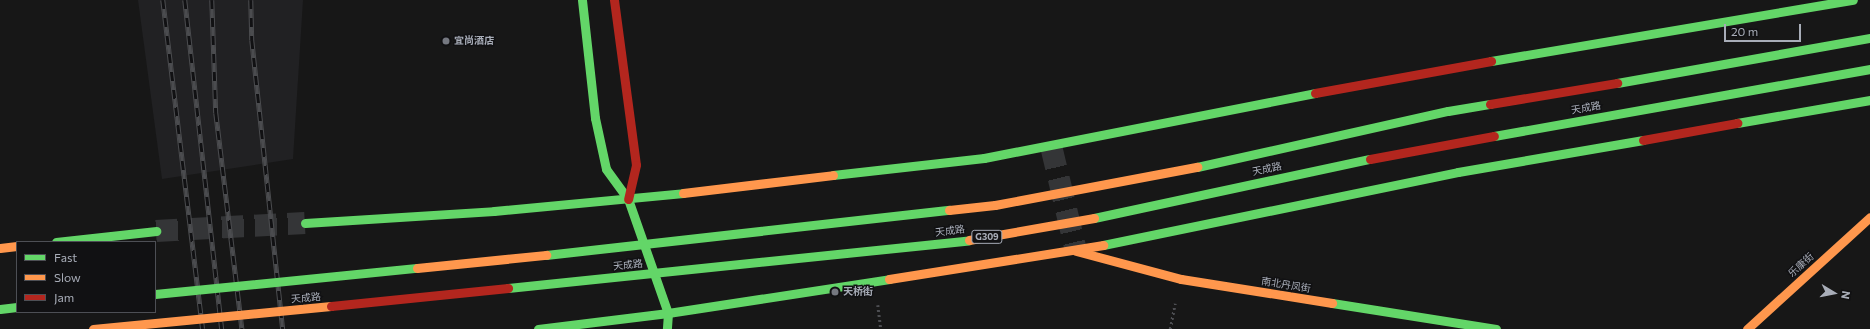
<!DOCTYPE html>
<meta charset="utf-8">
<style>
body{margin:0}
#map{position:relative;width:1870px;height:329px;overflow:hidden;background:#171717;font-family:Commissioner,"Noto Sans SC",sans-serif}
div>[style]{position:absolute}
.built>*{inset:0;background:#212123}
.secondary-tunnel>*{height:22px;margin-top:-11px;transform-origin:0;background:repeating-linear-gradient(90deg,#343537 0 22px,transparent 0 33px)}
.primary-tunnel>*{height:22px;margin-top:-11px;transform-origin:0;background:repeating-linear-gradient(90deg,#343537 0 22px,transparent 0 33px)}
.path>*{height:2.5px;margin-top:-1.25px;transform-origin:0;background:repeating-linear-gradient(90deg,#4d4e52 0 2px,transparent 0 5px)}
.fast>*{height:9px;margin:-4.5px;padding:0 4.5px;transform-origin:4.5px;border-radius:4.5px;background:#63d668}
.slow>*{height:9px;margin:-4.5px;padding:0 4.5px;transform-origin:4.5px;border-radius:4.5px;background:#ff974d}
.jam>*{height:9px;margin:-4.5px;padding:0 4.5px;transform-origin:4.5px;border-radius:4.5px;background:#b3261e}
.rail>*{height:4.5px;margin-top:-2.25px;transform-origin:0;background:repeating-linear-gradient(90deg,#111113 0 9px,#4b4c4f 0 18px);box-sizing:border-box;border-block:1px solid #4b4c4f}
.fast-bridge>*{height:9px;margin:-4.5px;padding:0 4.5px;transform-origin:4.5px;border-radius:4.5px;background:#63d668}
.slow-bridge>*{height:9px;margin:-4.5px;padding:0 4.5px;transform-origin:4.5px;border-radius:4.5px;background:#ff974d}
.jam-bridge>*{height:9px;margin:-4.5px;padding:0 4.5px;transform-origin:4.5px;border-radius:4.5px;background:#b3261e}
.dots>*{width:11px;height:11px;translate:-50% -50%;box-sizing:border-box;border:2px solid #111113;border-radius:50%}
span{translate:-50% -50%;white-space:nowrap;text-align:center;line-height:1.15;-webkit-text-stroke:3px #111113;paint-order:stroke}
.shield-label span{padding:1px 3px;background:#111113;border:1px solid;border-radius:3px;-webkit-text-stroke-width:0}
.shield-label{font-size:9px;color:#a8adb8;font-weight:700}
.poi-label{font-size:10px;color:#a8adb8;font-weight:700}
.left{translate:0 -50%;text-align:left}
.street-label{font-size:10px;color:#a8adb8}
.legend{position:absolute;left:16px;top:241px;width:140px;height:72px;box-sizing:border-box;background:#111113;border:1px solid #4d4f55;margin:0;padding:5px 7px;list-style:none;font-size:12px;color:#a8adb8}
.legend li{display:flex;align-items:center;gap:8px;height:20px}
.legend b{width:20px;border:1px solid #4d4f55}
.north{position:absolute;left:1814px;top:273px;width:40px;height:40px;-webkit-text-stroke:3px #111113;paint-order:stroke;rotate:100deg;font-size:11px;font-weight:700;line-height:16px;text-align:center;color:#a8adb8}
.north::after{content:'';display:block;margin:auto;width:14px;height:18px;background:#a8adb8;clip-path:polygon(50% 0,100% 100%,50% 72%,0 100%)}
.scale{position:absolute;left:1724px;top:24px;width:77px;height:18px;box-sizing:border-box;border:2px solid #a8adb8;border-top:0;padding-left:5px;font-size:12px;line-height:14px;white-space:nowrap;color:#a8adb8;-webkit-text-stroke:3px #111113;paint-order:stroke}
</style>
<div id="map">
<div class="built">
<i style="clip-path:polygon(138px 0,303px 0,293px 159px,162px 179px)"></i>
</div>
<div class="secondary-tunnel">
<i style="left:1051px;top:146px;width:108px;rotate:76.6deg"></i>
</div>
<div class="primary-tunnel">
<i style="left:156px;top:231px;width:149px;rotate:-3.1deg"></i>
</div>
<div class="path">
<i style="left:878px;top:305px;width:24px;rotate:83deg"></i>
<i style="left:1170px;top:329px;width:26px;rotate:-79deg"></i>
</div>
<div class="fast">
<i style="left:582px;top:0;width:119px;rotate:83.7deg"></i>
<i style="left:595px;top:118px;width:52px;rotate:77.8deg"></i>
<i style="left:606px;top:169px;width:37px;rotate:54deg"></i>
<i style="left:628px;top:199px;width:121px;rotate:70.7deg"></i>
<i style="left:668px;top:313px;width:16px;rotate:94deg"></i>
<i style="left:1491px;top:61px;width:367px;rotate:-9.6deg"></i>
<i style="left:1737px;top:123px;width:135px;rotate:-9.8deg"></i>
<i style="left:833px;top:175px;width:152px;rotate:-6.4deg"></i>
<i style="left:984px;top:158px;width:337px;rotate:-11.1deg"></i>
<i style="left:305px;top:223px;width:189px;rotate:-3.6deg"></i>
<i style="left:494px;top:211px;width:190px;rotate:-5.4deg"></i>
<i style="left:56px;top:242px;width:101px;rotate:-6.3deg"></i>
<i style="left:1103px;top:245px;width:362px;rotate:-11.6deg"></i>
<i style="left:1458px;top:172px;width:188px;rotate:-9.8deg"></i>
<i style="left:1332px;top:303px;width:166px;rotate:9deg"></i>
<i style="left:0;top:309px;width:17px;rotate:-7deg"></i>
<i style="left:538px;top:329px;width:131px;rotate:-7deg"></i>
<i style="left:668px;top:313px;width:224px;rotate:-8.7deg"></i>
</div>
<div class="slow">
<i style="left:683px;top:193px;width:151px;rotate:-6.8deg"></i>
<i style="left:0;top:248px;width:17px;rotate:-7deg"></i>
<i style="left:1076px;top:251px;width:109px;rotate:14.9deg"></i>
<i style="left:1181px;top:279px;width:153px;rotate:9deg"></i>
<i style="left:889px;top:279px;width:217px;rotate:-9deg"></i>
<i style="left:1747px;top:329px;width:166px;rotate:-42.3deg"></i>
</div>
<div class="jam">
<i style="left:614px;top:0;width:166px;rotate:82.4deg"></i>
<i style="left:636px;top:165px;width:35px;rotate:103deg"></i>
<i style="left:1315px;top:93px;width:179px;rotate:-10.3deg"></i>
<i style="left:1643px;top:140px;width:96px;rotate:-10.3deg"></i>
</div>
<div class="rail">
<i style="left:163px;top:0;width:331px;rotate:83.1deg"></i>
<i style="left:185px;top:0;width:331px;rotate:83.6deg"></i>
<i style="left:212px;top:0;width:113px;rotate:88deg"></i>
<i style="left:216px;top:113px;width:218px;rotate:83.1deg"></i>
<i style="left:251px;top:0;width:40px;rotate:88.6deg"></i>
<i style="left:252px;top:40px;width:291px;rotate:83.9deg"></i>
</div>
<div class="fast-bridge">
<i style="left:1617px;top:83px;width:257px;rotate:-10.1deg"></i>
<i style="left:1494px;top:136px;width:382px;rotate:-10.1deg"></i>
<i style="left:1197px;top:167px;width:257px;rotate:-12.6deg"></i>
<i style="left:1448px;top:111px;width:43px;rotate:-9.5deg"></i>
<i style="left:1094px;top:218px;width:282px;rotate:-12.1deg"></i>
<i style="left:546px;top:255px;width:406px;rotate:-6.4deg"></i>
<i style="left:508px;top:288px;width:463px;rotate:-5.9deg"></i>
<i style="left:155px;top:294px;width:263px;rotate:-5.7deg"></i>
</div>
<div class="slow-bridge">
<i style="left:949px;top:210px;width:46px;rotate:-6.2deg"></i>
<i style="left:995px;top:205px;width:206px;rotate:-10.7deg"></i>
<i style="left:969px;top:240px;width:127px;rotate:-10deg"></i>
<i style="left:417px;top:268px;width:130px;rotate:-5.8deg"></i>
<i style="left:93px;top:329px;width:239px;rotate:-5.5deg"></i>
</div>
<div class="jam-bridge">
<i style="left:1490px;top:104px;width:129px;rotate:-9.4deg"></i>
<i style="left:1370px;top:159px;width:126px;rotate:-10.5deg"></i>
<i style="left:331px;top:306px;width:178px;rotate:-5.8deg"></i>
</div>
<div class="dots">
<i style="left:446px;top:41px;background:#757880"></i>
<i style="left:835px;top:292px;background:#757880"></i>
</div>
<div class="shield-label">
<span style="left:987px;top:237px">G309</span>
</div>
<div class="poi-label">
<span class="left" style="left:454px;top:41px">宜尚酒店</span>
<span class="left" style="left:843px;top:292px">天桥街</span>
</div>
<div class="street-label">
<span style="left:1586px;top:108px;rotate:-10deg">天成路</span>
<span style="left:1267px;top:169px;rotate:-12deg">天成路</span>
<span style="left:950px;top:231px;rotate:-7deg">天成路</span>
<span style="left:628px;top:265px;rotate:-6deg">天成路</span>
<span style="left:1801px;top:265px;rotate:-42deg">乐康街</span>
<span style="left:1286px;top:285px;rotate:9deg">南北丹凤街</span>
<span style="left:306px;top:298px;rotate:-5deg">天成路</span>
</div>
<ul class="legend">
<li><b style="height:5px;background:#63d668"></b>Fast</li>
<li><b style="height:5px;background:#ff974d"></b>Slow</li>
<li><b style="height:5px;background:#b3261e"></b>Jam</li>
</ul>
<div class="north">N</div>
<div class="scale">20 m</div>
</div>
